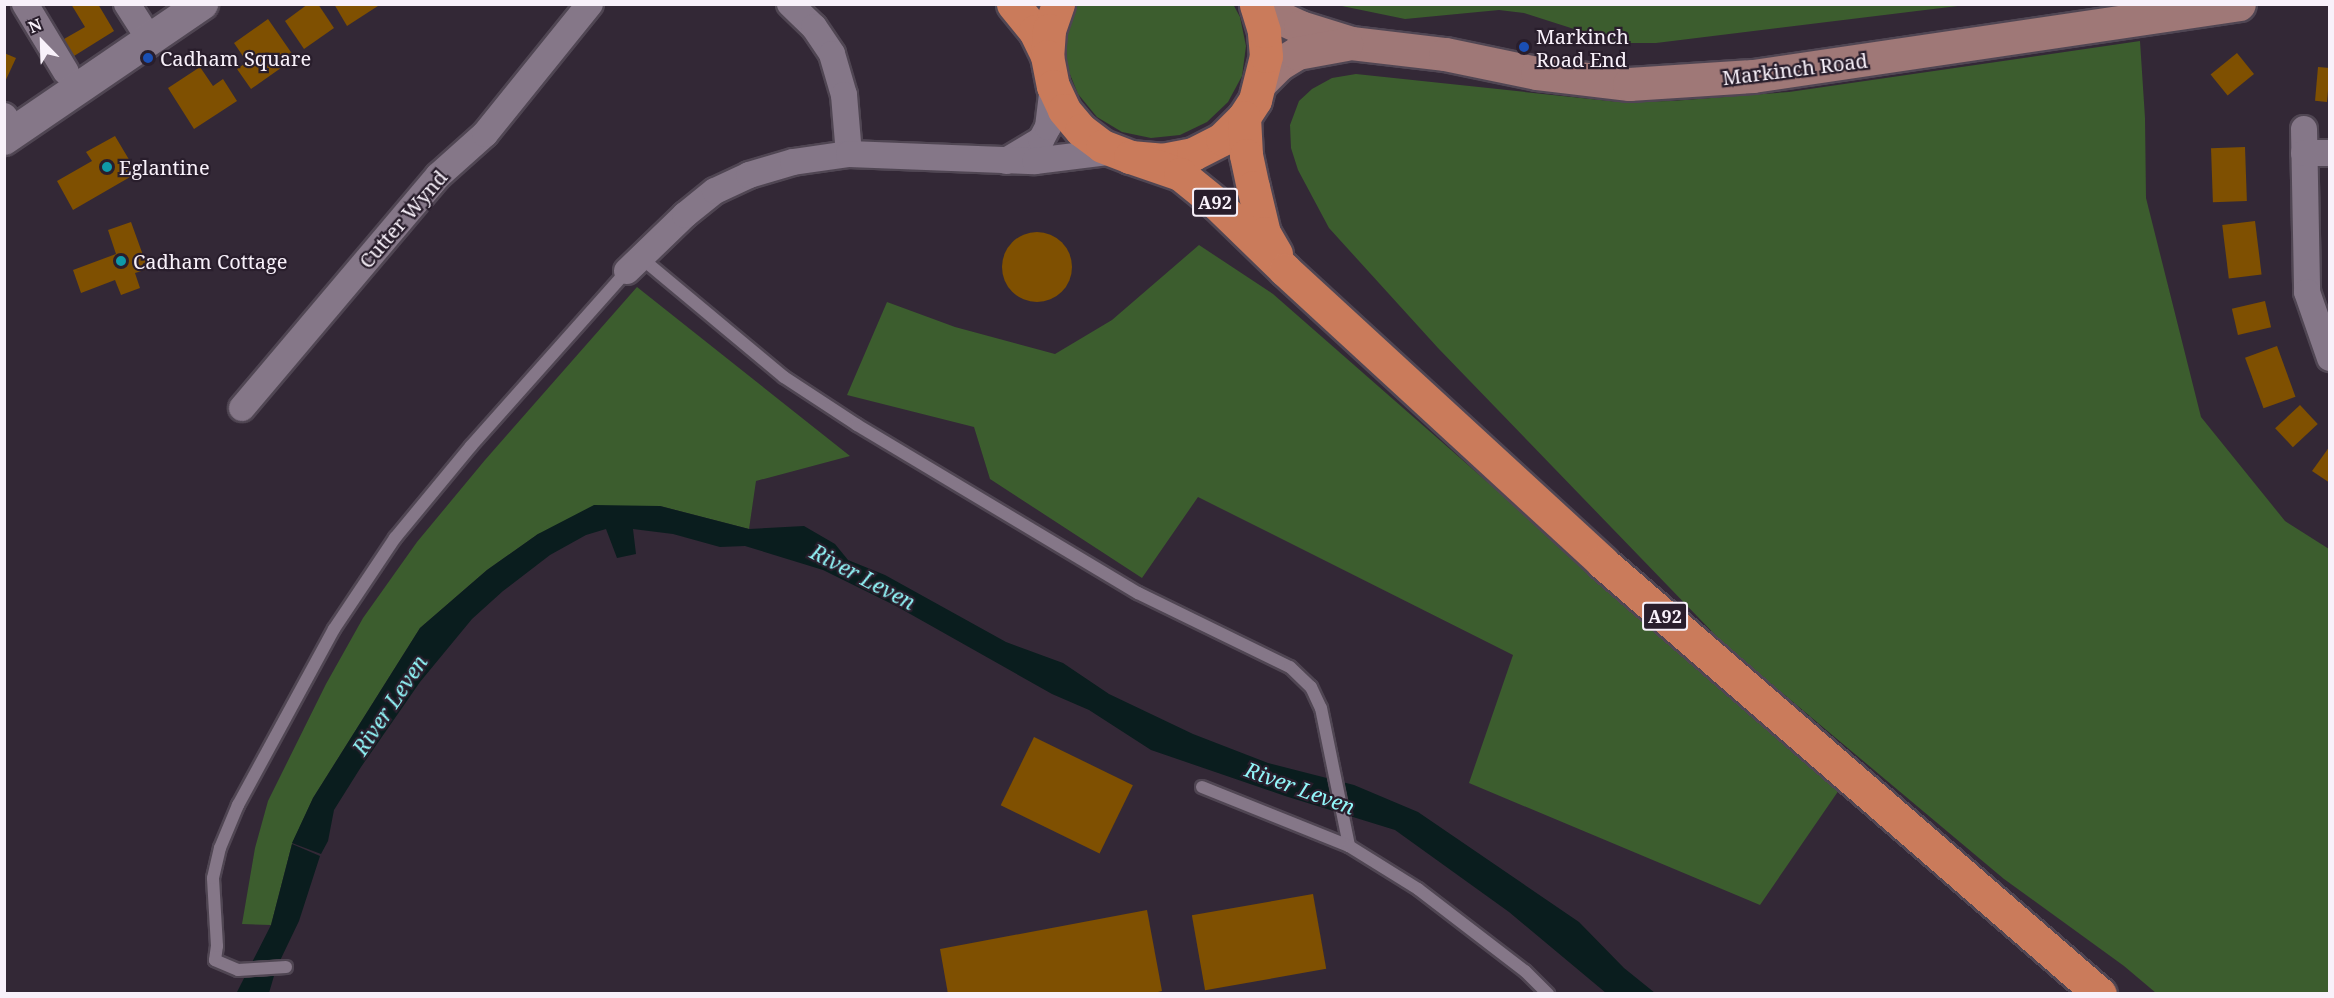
<!DOCTYPE html>
<style>
body{margin:0}
#map{position:relative;width:2334px;height:998px;overflow:hidden;background:#332836;font-family:"Noto Serif",serif}
div>[style]{position:absolute}
.green>*{inset:0;background:#3c5d2e}
.water>*{inset:0;background:#0a1d1e}
.building>*{inset:0;background:#7f5001;transform-origin:0 0}
.round{border-radius:50%}
.roads{filter:drop-shadow(2px 0 #504653) drop-shadow(-2px 0 #504653) drop-shadow(0 2px #504653) drop-shadow(0 -2px #504653)}
.service>*{height:12px;margin:-6px;padding:0 6px;transform-origin:6px;border-radius:6px;background:#857788}
.minor>*{height:26px;margin:-13px;padding:0 13px;transform-origin:13px;border-radius:13px;background:#857788}
.tertiary>*{height:32px;margin:-16px;padding:0 16px;transform-origin:16px;border-radius:16px;background:#857788}
.secondary>*{height:33px;margin:-16.5px;padding:0 16.5px;transform-origin:16.5px;border-radius:16.5px;background:#9f7877}
.trunk>*{height:33px;margin:-16.5px;padding:0 16.5px;transform-origin:16.5px;border-radius:16.5px;background:#ca7b5b}
.dots>*{width:16px;height:16px;translate:-50% -50%;box-sizing:border-box;border:3px solid #291e2c;border-radius:50%}
span{translate:-50% -50%;white-space:nowrap;text-align:center;line-height:1.15;-webkit-text-stroke:4.5px #291e2c;paint-order:stroke}
.shield-label span{padding:2px 4px;background:#291e2c;border:2px solid;border-radius:4px;-webkit-text-stroke-width:0}
.shield-label{font-size:18px;color:#f8f1fa;font-weight:700}
.poi-label{font-size:20px;color:#f8f1fa}
.left{translate:0 -50%;text-align:left}
.street-label{font-size:20px;color:#f8f1fa}
.water-label{font-size:21px;color:#92f6f9;font-style:italic}
.frame{position:absolute;inset:0;border:6px solid #f8f1fa;pointer-events:none}
.north{position:absolute;left:12px;top:12px;width:60px;height:60px;-webkit-text-stroke:4px #291e2c;paint-order:stroke;rotate:337deg;font-size:16px;font-weight:700;line-height:24px;text-align:center;color:#f8f1fa}
.north::after{content:'';display:block;margin:auto;width:21px;height:27px;background:#f8f1fa;clip-path:polygon(50% 0,100% 100%,50% 72%,0 100%)}
</style>
<div id="map">
<div class="green">
<i style="clip-path:polygon(1233px 4px,1240px 17px,1246px 46px,1242px 76px,1228px 102px,1207px 122px,1180px 135px,1151px 138px,1122px 132px,1097px 117px,1078px 94px,1067px 67px,1066px 38px,1077px 5px)"></i>
<i style="clip-path:polygon(1337px 5px,1966px 5px,1656px 43px,1631px 43px,1599px 37px,1524px 13px,1499px 10px,1405px 19px)"></i>
<i style="clip-path:polygon(2140px 41px,2145px 118px,2146px 198px,2201px 417px,2285px 521px,2329px 549px,2329px 993px,2156px 993px,2124px 966px,2004px 879px,1725px 645px,1438px 348px,1329px 228px,1298px 170px,1291px 148px,1290px 125px,1299px 101px,1312px 89px,1332px 78px,1356px 74px,1619px 102px,1672px 101px,1789px 92px)"></i>
<i style="clip-path:polygon(1199px 245px,1273px 294px,1839px 790px,1760px 905px,1469px 783px,1513px 655px,1198px 497px,1142px 578px,990px 479px,974px 427px,847px 395px,887px 302px,955px 327px,1055px 354px,1112px 320px)"></i>
<i style="clip-path:polygon(637px 287px,850px 456px,756px 481px,749px 529px,660px 506px,538px 534px,487px 570px,420px 628px,313px 798px,292px 844px,271px 925px,242px 924px,255px 848px,268px 801px,326px 684px,363px 618px,417px 542px,485px 460px)"></i>
</div>
<div class="water">
<i style="clip-path:polygon(594px 505px,660px 506px,749px 529px,804px 526px,835px 544px,848px 560px,885px 575px,1006px 642px,1063px 663px,1109px 694px,1193px 734px,1268px 763px,1354px 785px,1418px 812px,1579px 922px,1624px 968px,1655px 993px,1606px 993px,1509px 912px,1395px 830px,1285px 796px,1151px 750px,1089px 710px,1052px 694px,896px 606px,823px 570px,745px 546px,720px 547px,673px 534px,633px 529px,636px 554px,617px 558px,606px 529px,586px 535px,550px 555px,503px 591px,472px 619px,420px 682px,361px 767px,334px 810px,328px 841px,321px 854px,292px 843px,313px 798px,420px 628px,487px 570px,538px 534px)"></i>
<i style="clip-path:polygon(292px 844px,320px 856px,299px 921px,276px 969px,269px 993px,236px 994px,271px 925px)"></i>
</div>
<div class="building">
<i style="clip-path:polygon(71px 4px,98px 4px,114px 31px,74px 56px,64px 39px,85px 27px)"></i>
<i style="clip-path:polygon(308px 4px,318px 4px,334px 28px,304px 49px,285px 21px)"></i>
<i style="clip-path:polygon(334px 4px,381px 4px,347px 26px)"></i>
<i style="clip-path:polygon(268px 19px,295px 58px,251px 89px,237px 69px,247px 62px,234px 43px)"></i>
<i style="clip-path:polygon(4px 53px,16px 58px,4px 84px)"></i>
<i style="left:2237px;top:53px;width:27px;height:34px;rotate:51deg"></i>
<i style="clip-path:polygon(200px 67px,213px 86px,223px 79px,237px 101px,194px 129px,168px 88px)"></i>
<i style="left:2318px;top:67px;width:12px;height:34px;rotate:5deg"></i>
<i style="clip-path:polygon(115px 136px,137px 173px,73px 210px,57px 181px,92px 161px,86px 152px)"></i>
<i style="left:2245px;top:147px;width:54px;height:34px;rotate:88deg"></i>
<i style="left:2255px;top:221px;width:54px;height:33px;rotate:83deg"></i>
<i style="clip-path:polygon(131px 222px,148px 269px,135px 273px,140px 288px,121px 295px,115px 280px,81px 293px,73px 270px,116px 254px,108px 230px)"></i>
<i class="round" style="left:1002px;top:232px;width:70px;height:70px"></i>
<i style="left:2265px;top:301px;width:27px;height:34px;rotate:77deg"></i>
<i style="left:2277px;top:346px;width:54px;height:34px;rotate:70deg"></i>
<i style="left:2300px;top:405px;width:26px;height:34px;rotate:47deg"></i>
<i style="clip-path:polygon(2330px 446px,2330px 483px,2312px 471px)"></i>
<i style="left:1034px;top:737px;width:110px;height:76px;rotate:26deg"></i>
<i style="left:1313px;top:894px;width:76px;height:123px;rotate:80deg"></i>
<i style="clip-path:polygon(1147px 910px,1162px 991px,1150px 994px,948px 994px,940px 949px)"></i>
</div>
<div class="roads">
<div class="service">
<i style="left:640px;top:257px;width:187px;rotate:39.8deg"></i>
<i style="left:784px;top:377px;width:87px;rotate:33.3deg"></i>
<i style="left:857px;top:425px;width:327px;rotate:30.9deg"></i>
<i style="left:1138px;top:593px;width:169px;rotate:26deg"></i>
<i style="left:1290px;top:667px;width:29px;rotate:44deg"></i>
<i style="left:1311px;top:687px;width:23px;rotate:65deg"></i>
<i style="left:1321px;top:708px;width:141px;rotate:78.5deg"></i>
<i style="left:1202px;top:787px;width:158px;rotate:21.9deg"></i>
<i style="left:1349px;top:846px;width:81px;rotate:31.9deg"></i>
<i style="left:1418px;top:889px;width:135px;rotate:37.5deg"></i>
<i style="left:1525px;top:971px;width:33px;rotate:45deg"></i>
<i style="left:286px;top:967px;width:48px;rotate:176.4deg"></i>
<i style="left:238px;top:970px;width:25px;rotate:-157deg"></i>
<i style="left:215px;top:960px;width:14px;rotate:-82deg"></i>
<i style="left:217px;top:946px;width:68px;rotate:-93.4deg"></i>
<i style="left:213px;top:878px;width:31px;rotate:-77deg"></i>
<i style="left:220px;top:848px;width:47px;rotate:-67.3deg"></i>
<i style="left:238px;top:805px;width:200px;rotate:-61.4deg"></i>
<i style="left:334px;top:629px;width:110px;rotate:-56.2deg"></i>
<i style="left:395px;top:538px;width:119px;rotate:-50.4deg"></i>
<i style="left:471px;top:446px;width:234px;rotate:-48.3deg"></i>
</div>
<div class="minor">
<i style="left:25px;top:4px;width:79px;rotate:58.9deg"></i>
<i style="left:127px;top:4px;width:43px;rotate:57.4deg"></i>
<i style="left:790px;top:4px;width:33px;rotate:44deg"></i>
<i style="left:814px;top:27px;width:32px;rotate:56deg"></i>
<i style="left:832px;top:54px;width:43px;rotate:73.7deg"></i>
<i style="left:844px;top:95px;width:59px;rotate:85.2deg"></i>
<i style="left:4px;top:116px;width:1px;rotate:45deg"></i>
<i style="left:2304px;top:129px;width:163px;rotate:88.9deg"></i>
<i style="left:2307px;top:292px;width:70px;rotate:70.8deg"></i>
<i style="left:2304px;top:153px;width:26px"></i>
<i style="left:1006px;top:161px;width:41px;rotate:-31deg"></i>
<i style="left:1041px;top:140px;width:15px;rotate:-62deg"></i>
<i style="left:1048px;top:127px;width:41px;rotate:-83deg"></i>
<i style="left:627px;top:271px;width:81px;rotate:-44deg"></i>
<i style="left:685px;top:215px;width:38px;rotate:-39deg"></i>
<i style="left:715px;top:191px;width:38px;rotate:-25deg"></i>
<i style="left:749px;top:175px;width:46px;rotate:-16.5deg"></i>
<i style="left:793px;top:162px;width:57px;rotate:-8.1deg"></i>
<i style="left:849px;top:154px;width:186px;rotate:2.2deg"></i>
<i style="left:1035px;top:161px;width:81px;rotate:-7.1deg"></i>
<i style="left:242px;top:408px;width:304px;rotate:-49.8deg"></i>
<i style="left:438px;top:176px;width:63px;rotate:-41.8deg"></i>
<i style="left:485px;top:134px;width:167px;rotate:-51.1deg"></i>
</div>
<div class="tertiary">
<i style="left:4px;top:139px;width:240px;rotate:-34.3deg"></i>
</div>
<div class="secondary">
<i style="left:1257px;top:7px;width:47px;rotate:24.9deg"></i>
<i style="left:1300px;top:27px;width:53px;rotate:17.4deg"></i>
<i style="left:1351px;top:43px;width:95px;rotate:6.7deg"></i>
<i style="left:1445px;top:54px;width:94px;rotate:11.7deg"></i>
<i style="left:1537px;top:73px;width:93px;rotate:6.8deg"></i>
<i style="left:1629px;top:84px;width:124px;rotate:-3.7deg"></i>
<i style="left:1753px;top:76px;width:491px;rotate:-8.4deg"></i>
<i style="left:1262px;top:81px;width:24px;rotate:-45deg"></i>
<i style="left:1279px;top:64px;width:21px;rotate:-31deg"></i>
<i style="left:1297px;top:53px;width:50px;rotate:-10.4deg"></i>
</div>
<div class="trunk">
<i style="left:1013px;top:4px;width:35px;rotate:51deg"></i>
<i style="left:1035px;top:31px;width:28px;rotate:64deg"></i>
<i style="left:1058px;top:4px;width:28px;rotate:109deg"></i>
<i style="left:1049px;top:30px;width:26px;rotate:94deg"></i>
<i style="left:1047px;top:56px;width:31px;rotate:79deg"></i>
<i style="left:1053px;top:86px;width:26px;rotate:65deg"></i>
<i style="left:1064px;top:110px;width:26px;rotate:50deg"></i>
<i style="left:1081px;top:130px;width:26px;rotate:37deg"></i>
<i style="left:1102px;top:146px;width:30px;rotate:21deg"></i>
<i style="left:1130px;top:157px;width:32px;rotate:5deg"></i>
<i style="left:1162px;top:160px;width:32px;rotate:-11deg"></i>
<i style="left:1193px;top:154px;width:33px;rotate:-27deg"></i>
<i style="left:1222px;top:139px;width:31px;rotate:-45deg"></i>
<i style="left:1244px;top:117px;width:20px;rotate:-57deg"></i>
<i style="left:1255px;top:100px;width:45px;rotate:-76deg"></i>
<i style="left:1266px;top:56px;width:25px;rotate:-95deg"></i>
<i style="left:1264px;top:31px;width:28px;rotate:-107deg"></i>
<i style="left:1244px;top:117px;width:38px;rotate:87deg"></i>
<i style="left:1246px;top:155px;width:33px;rotate:78deg"></i>
<i style="left:1253px;top:187px;width:47px;rotate:76.6deg"></i>
<i style="left:1264px;top:233px;width:24px;rotate:60deg"></i>
<i style="left:1130px;top:157px;width:53px;rotate:18.8deg"></i>
<i style="left:1180px;top:174px;width:48px;rotate:39deg"></i>
<i style="left:1217px;top:204px;width:95px;rotate:44.1deg"></i>
<i style="left:1285px;top:270px;width:431px;rotate:42.6deg"></i>
<i style="left:1602px;top:562px;width:659px;rotate:40.94deg"></i>
</div>
</div>
<div class="dots">
<i style="left:1524px;top:47px;background:#1a4fb4"></i>
<i style="left:148px;top:58px;background:#1a4fb4"></i>
<i style="left:107px;top:167px;background:#0f9aa8"></i>
<i style="left:121px;top:261px;background:#0f9aa8"></i>
</div>
<div class="shield-label">
<span style="left:1215px;top:202px">A92</span>
<span style="left:1665px;top:616px">A92</span>
</div>
<div class="poi-label">
<span class="left" style="left:1536px;top:48px">Markinch<br>Road End</span>
<span class="left" style="left:160px;top:58px">Cadham Square</span>
<span class="left" style="left:119px;top:167px">Eglantine</span>
<span class="left" style="left:133px;top:261px">Cadham Cottage</span>
</div>
<div class="street-label">
<span style="left:1795px;top:69px;rotate:-7deg">Markinch Road</span>
<span style="left:403px;top:219px;rotate:-49deg">Cutter Wynd</span>
</div>
<div class="water-label">
<span style="left:863px;top:577px;rotate:28deg">River Leven</span>
<span style="left:390px;top:705px;rotate:-56deg">River Leven</span>
<span style="left:1300px;top:788px;rotate:20deg">River Leven</span>
</div>
<div class="frame"></div>
<div class="north">N</div>
</div>
